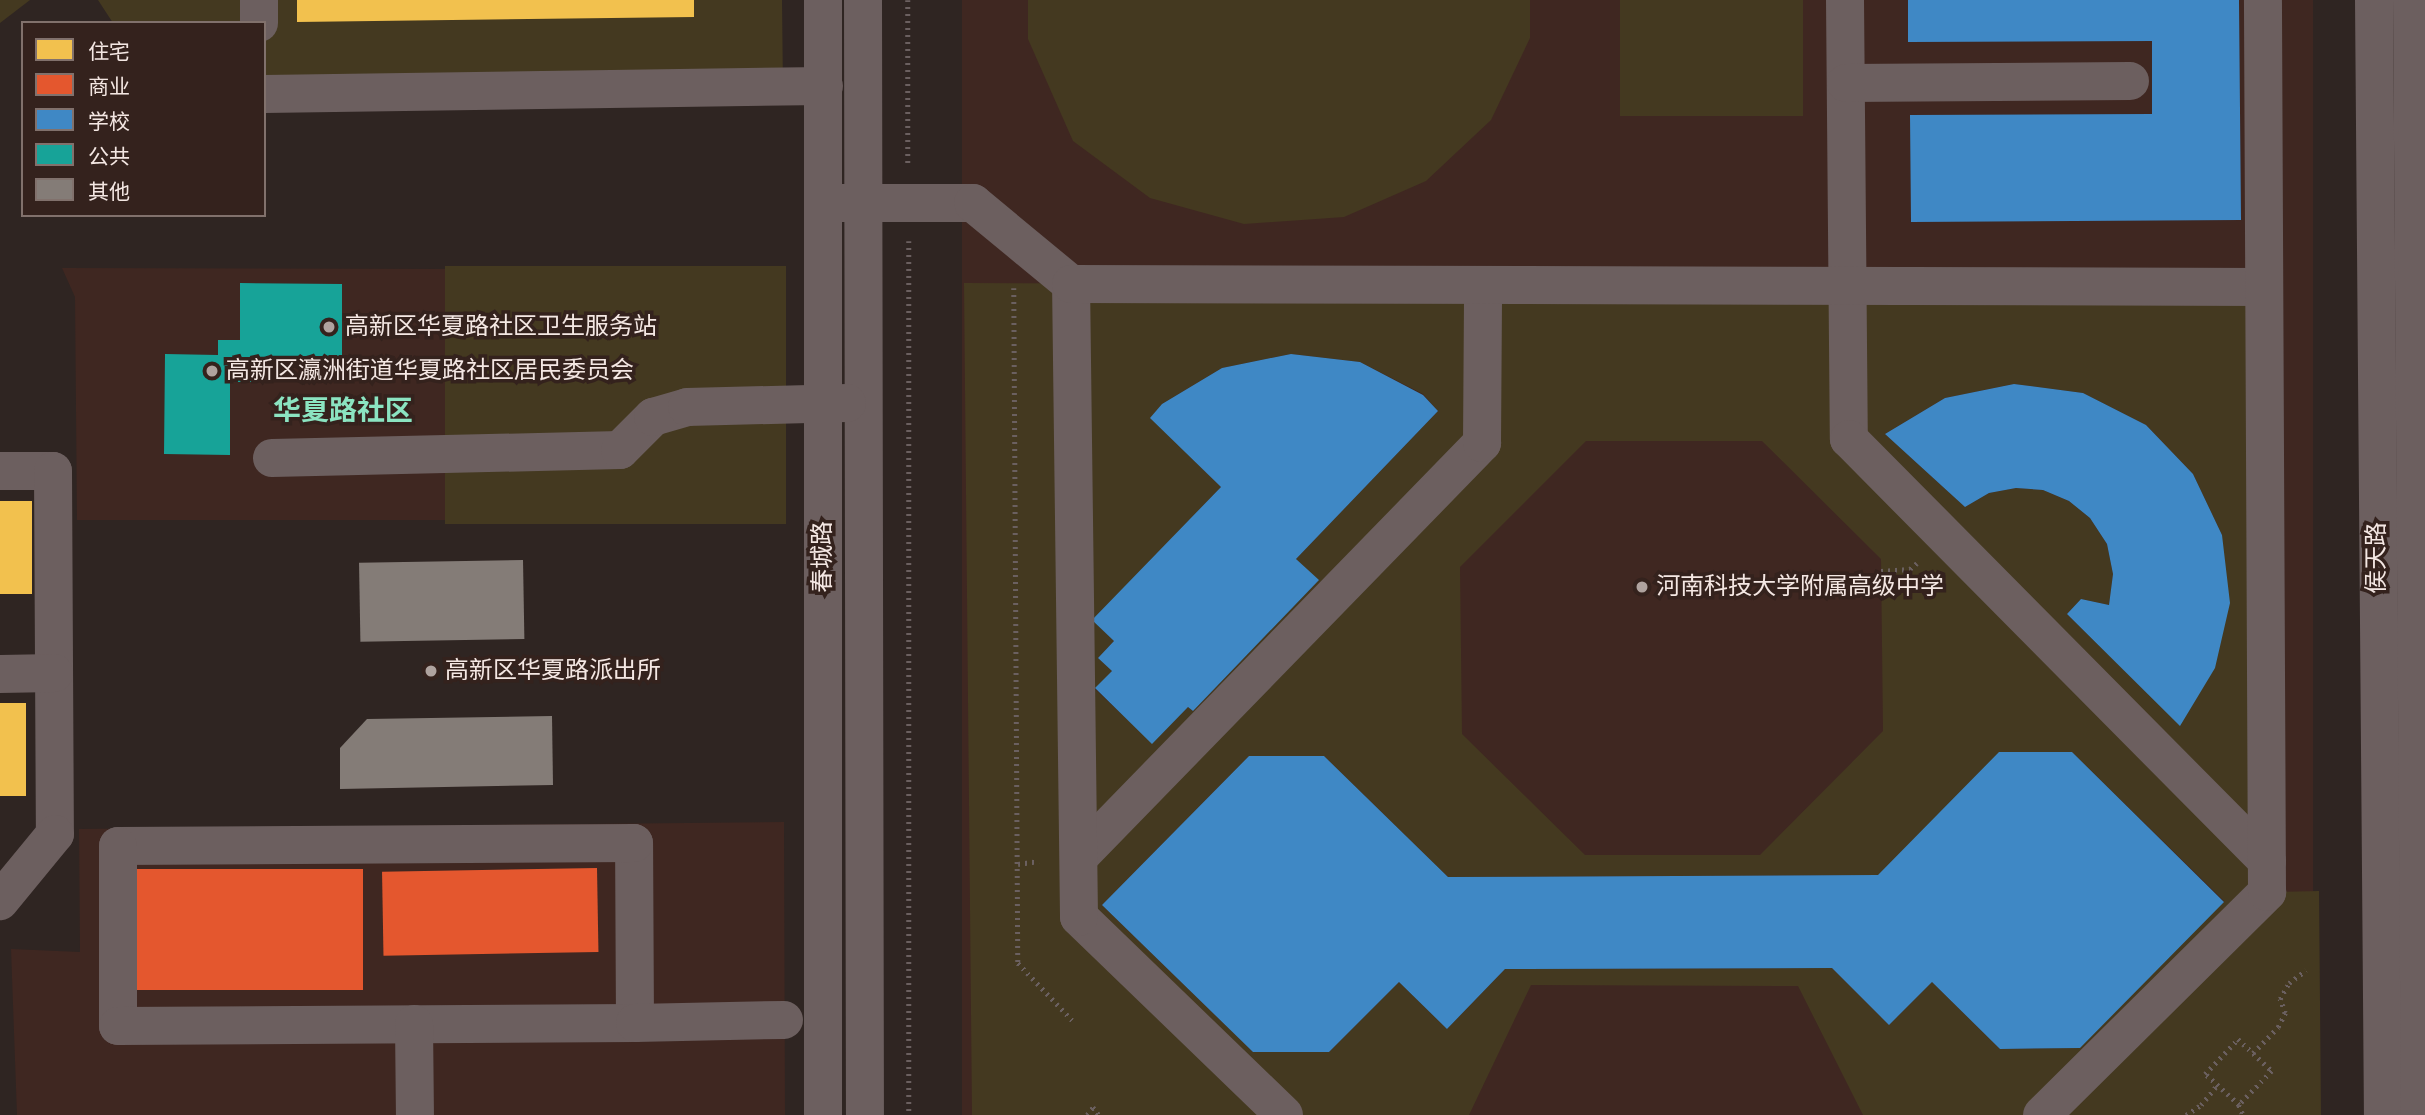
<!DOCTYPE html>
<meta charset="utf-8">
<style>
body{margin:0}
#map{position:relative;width:2425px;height:1115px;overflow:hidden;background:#2f2522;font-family:"Work Sans","Noto Sans SC",sans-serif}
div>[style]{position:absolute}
.built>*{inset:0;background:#3f2721;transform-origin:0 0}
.green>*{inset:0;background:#443920;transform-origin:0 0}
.homes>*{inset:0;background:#f2c14e;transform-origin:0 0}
.shops>*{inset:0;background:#e4572e;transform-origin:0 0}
.schools>*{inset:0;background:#3f88c5}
.public>*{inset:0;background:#17a398}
.building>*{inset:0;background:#847c77;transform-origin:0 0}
.path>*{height:4.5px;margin-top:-2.25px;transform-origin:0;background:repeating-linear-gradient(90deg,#6b6060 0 2px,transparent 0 7px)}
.minor>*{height:38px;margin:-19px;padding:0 19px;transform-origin:19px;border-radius:19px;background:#6c5f5f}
.dots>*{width:19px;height:19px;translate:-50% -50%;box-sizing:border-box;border:4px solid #34221d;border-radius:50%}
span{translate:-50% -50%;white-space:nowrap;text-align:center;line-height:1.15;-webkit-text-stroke:7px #34221d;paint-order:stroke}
.poi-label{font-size:24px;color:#f4e7e3}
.left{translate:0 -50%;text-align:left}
.street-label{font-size:24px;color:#f4e7e3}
.quarter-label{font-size:28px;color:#8be4c1;font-weight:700}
.legend{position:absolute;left:21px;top:21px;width:245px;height:196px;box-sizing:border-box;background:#34221d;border:2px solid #81716c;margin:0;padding:9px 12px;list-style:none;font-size:21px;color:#f4e7e3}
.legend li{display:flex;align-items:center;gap:14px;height:35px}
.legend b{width:35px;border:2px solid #81716c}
</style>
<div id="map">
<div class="built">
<i style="left:962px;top:0;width:1351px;height:1115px"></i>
<i style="clip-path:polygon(62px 268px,445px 269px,446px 520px,77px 520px,75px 297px)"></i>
<i style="clip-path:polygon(784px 822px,785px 1115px,17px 1115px,11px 949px,80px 952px,79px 829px)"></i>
</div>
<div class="green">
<i style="clip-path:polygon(0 0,30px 0,0 23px)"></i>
<i style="clip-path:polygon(98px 0,297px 0,297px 21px,694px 0,782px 0,783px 88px,264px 94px,264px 23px,113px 23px)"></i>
<i style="clip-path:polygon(1028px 0,1530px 0,1530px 38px,1491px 120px,1426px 181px,1344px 217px,1244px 224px,1150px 198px,1073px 141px,1028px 39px)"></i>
<i style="left:1620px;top:0;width:183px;height:116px"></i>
<i style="left:786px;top:266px;width:258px;height:341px;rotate:90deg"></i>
<i style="clip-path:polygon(evenodd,964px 283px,2264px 287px,2267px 892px,2319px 891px,2321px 1115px,1863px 1115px,1798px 986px,1531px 985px,1469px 1115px,972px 1115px,964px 283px,1291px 354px,1360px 362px,1423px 394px,1438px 411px,1296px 559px,1318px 581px,1193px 711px,1188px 707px,1152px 743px,1095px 689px,1112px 671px,1098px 658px,1114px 641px,1093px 620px,1221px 487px,1151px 418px,1162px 404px,1222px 368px,1291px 354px,964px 283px,2014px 384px,2083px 393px,2146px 425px,2193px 474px,2222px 535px,2180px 725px,2067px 614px,2081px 599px,2109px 605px,2113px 574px,2107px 544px,2090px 518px,2069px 501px,2043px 490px,2016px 488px,1989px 493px,1965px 507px,1885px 434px,1945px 398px,2014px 384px,964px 283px,1586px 441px,1762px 441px,1881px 559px,1883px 731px,1760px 855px,1585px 855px,1462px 734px,1460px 567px,1586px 441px,964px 283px,2072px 752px,2224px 901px,2079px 1048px,2000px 1049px,1932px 982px,1889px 1025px,1832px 968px,1505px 969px,1447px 1029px,1399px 982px,1329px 1052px,1253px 1052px,1102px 905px,1249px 756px,1324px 756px,1448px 877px,1878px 875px,2072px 752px)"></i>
</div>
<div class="homes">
<i style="clip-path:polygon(297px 0,694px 0,694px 17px,297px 22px)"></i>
<i style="left:0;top:501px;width:32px;height:93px"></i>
<i style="left:0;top:703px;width:26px;height:93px"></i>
</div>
<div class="shops">
<i style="left:597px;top:868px;width:84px;height:215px;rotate:89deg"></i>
<i style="left:363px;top:869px;width:121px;height:229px;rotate:90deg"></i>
</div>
<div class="schools">
<i style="clip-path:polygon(1908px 0,2239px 0,2241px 220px,1911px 222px,1910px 115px,2152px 114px,2152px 41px,1908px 42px)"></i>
<i style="clip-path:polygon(1291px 354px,1360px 362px,1423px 395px,1438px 411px,1296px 559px,1319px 580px,1193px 711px,1188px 707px,1152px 744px,1095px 688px,1112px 671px,1098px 658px,1114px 641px,1092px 620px,1221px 487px,1150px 418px,1162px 404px,1222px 368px)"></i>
<i style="clip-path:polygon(2014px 384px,2083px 393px,2146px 425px,2193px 474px,2222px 535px,2230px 603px,2215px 668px,2180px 726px,2067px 614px,2081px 599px,2109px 605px,2113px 574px,2107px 544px,2090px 518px,2069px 501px,2043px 490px,2016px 488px,1989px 493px,1965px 507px,1885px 434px,1945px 398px)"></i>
<i style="clip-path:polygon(1999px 752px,2072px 752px,2224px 902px,2080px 1048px,2000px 1049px,1932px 982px,1889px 1025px,1832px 968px,1505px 969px,1447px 1029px,1399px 982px,1329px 1052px,1253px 1052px,1102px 905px,1249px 756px,1324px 756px,1448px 877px,1878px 875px)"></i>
</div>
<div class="public">
<i style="clip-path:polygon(240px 283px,342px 284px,342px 360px,260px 359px,260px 382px,230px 382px,230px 455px,164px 454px,165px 354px,218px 355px,218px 340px,240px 340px)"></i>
</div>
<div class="building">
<i style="left:523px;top:560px;width:79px;height:164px;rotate:89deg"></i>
<i style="clip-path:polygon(552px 716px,553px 785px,340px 789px,340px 748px,367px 719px)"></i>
</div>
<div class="path">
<i style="left:908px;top:0;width:166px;rotate:90deg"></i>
<i style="left:909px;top:241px;width:874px;rotate:90deg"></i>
<i style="left:1014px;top:288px;width:675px;rotate:89.66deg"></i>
<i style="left:1018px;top:963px;width:81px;rotate:46.5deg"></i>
<i style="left:1881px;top:571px;width:29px;rotate:-4deg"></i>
<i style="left:1910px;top:569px;width:9px;rotate:-41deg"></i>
<i style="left:1018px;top:864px;width:21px;rotate:-8deg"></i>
<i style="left:2238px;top:1039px;width:47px;rotate:43.3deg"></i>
<i style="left:2272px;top:1071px;width:47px;rotate:134.1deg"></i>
<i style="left:2239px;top:1105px;width:46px;rotate:-137.6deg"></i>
<i style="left:2205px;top:1074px;width:48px;rotate:-46.7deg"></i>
<i style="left:2253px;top:1053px;width:36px;rotate:-46deg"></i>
<i style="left:2278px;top:1027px;width:16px;rotate:-63deg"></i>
<i style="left:2285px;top:1013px;width:15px;rotate:-110deg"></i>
<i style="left:2280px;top:999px;width:18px;rotate:-61deg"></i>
<i style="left:2289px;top:983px;width:21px;rotate:-37deg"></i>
<i style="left:2239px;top:1105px;width:11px;rotate:68deg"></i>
<i style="left:1087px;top:1115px;width:10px;rotate:-53deg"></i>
<i style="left:1093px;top:1107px;width:10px;rotate:53deg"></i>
<i style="left:2186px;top:1115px;width:18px;rotate:-34deg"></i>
<i style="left:2201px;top:1105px;width:26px;rotate:-51deg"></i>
</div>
<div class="minor">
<i style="left:863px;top:0;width:1115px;rotate:89.9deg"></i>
<i style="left:1845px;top:0;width:439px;rotate:89.5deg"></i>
<i style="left:1849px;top:439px;width:594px;rotate:45.27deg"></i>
<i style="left:2374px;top:0;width:1115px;rotate:89.54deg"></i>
<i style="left:2412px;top:0;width:1115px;rotate:89.59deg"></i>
<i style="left:259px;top:23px;width:23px;rotate:-90deg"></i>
<i style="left:1846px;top:83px;width:284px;rotate:-0.4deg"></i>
<i style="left:264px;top:94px;width:560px;rotate:-0.82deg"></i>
<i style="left:837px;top:203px;width:136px"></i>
<i style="left:973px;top:203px;width:127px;rotate:39.6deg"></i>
<i style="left:272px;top:458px;width:348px;rotate:-1.3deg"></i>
<i style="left:620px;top:450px;width:47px;rotate:-45deg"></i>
<i style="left:653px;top:417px;width:35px;rotate:-16deg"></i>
<i style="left:687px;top:407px;width:160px;rotate:-1.4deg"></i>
<i style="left:0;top:471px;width:53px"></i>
<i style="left:53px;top:471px;width:363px;rotate:89.7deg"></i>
<i style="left:55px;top:834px;width:87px;rotate:129.4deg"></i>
<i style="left:0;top:674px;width:54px;rotate:-1.1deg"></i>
<i style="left:1079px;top:857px;width:578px;rotate:-45.77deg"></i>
<i style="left:1482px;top:443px;width:158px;rotate:-89.6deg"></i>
<i style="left:635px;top:1023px;width:180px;rotate:-90.3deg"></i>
<i style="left:634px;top:843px;width:516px;rotate:179.67deg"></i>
<i style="left:118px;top:846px;width:180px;rotate:90deg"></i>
<i style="left:118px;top:1026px;width:517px;rotate:-0.33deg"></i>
<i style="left:635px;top:1023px;width:149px;rotate:-1.2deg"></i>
<i style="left:414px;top:1024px;width:91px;rotate:89.4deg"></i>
<i style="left:823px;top:1115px;width:1115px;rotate:-90deg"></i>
<i style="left:1284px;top:1115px;width:285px;rotate:-136deg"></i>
<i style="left:1079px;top:917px;width:633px;rotate:-90.72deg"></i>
<i style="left:1071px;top:284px;width:1193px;rotate:0.14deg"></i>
<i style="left:2042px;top:1115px;width:317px;rotate:-44.7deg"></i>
<i style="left:2267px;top:892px;width:892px;rotate:-90.26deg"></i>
</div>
<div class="dots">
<i style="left:329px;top:327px;background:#afa39f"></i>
<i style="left:212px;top:371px;background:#afa39f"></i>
<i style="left:1642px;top:587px;background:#afa39f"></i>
<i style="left:431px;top:671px;background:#afa39f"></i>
</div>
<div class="poi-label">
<span class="left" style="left:345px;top:327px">高新区华夏路社区卫生服务站</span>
<span class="left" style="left:226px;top:371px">高新区瀛洲街道华夏路社区居民委员会</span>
<span class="left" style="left:1656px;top:587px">河南科技大学附属高级中学</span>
<span class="left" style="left:445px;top:671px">高新区华夏路派出所</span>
</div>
<div class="street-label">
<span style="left:823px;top:557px;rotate:-90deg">春城路</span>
<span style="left:2377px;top:558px;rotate:-90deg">侯天路</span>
</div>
<div class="quarter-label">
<span style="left:343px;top:411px">华夏路社区</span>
</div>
<ul class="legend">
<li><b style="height:19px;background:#f2c14e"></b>住宅</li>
<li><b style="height:19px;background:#e4572e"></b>商业</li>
<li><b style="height:19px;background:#3f88c5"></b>学校</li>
<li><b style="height:19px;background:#17a398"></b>公共</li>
<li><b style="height:19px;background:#847c77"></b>其他</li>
</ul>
</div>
